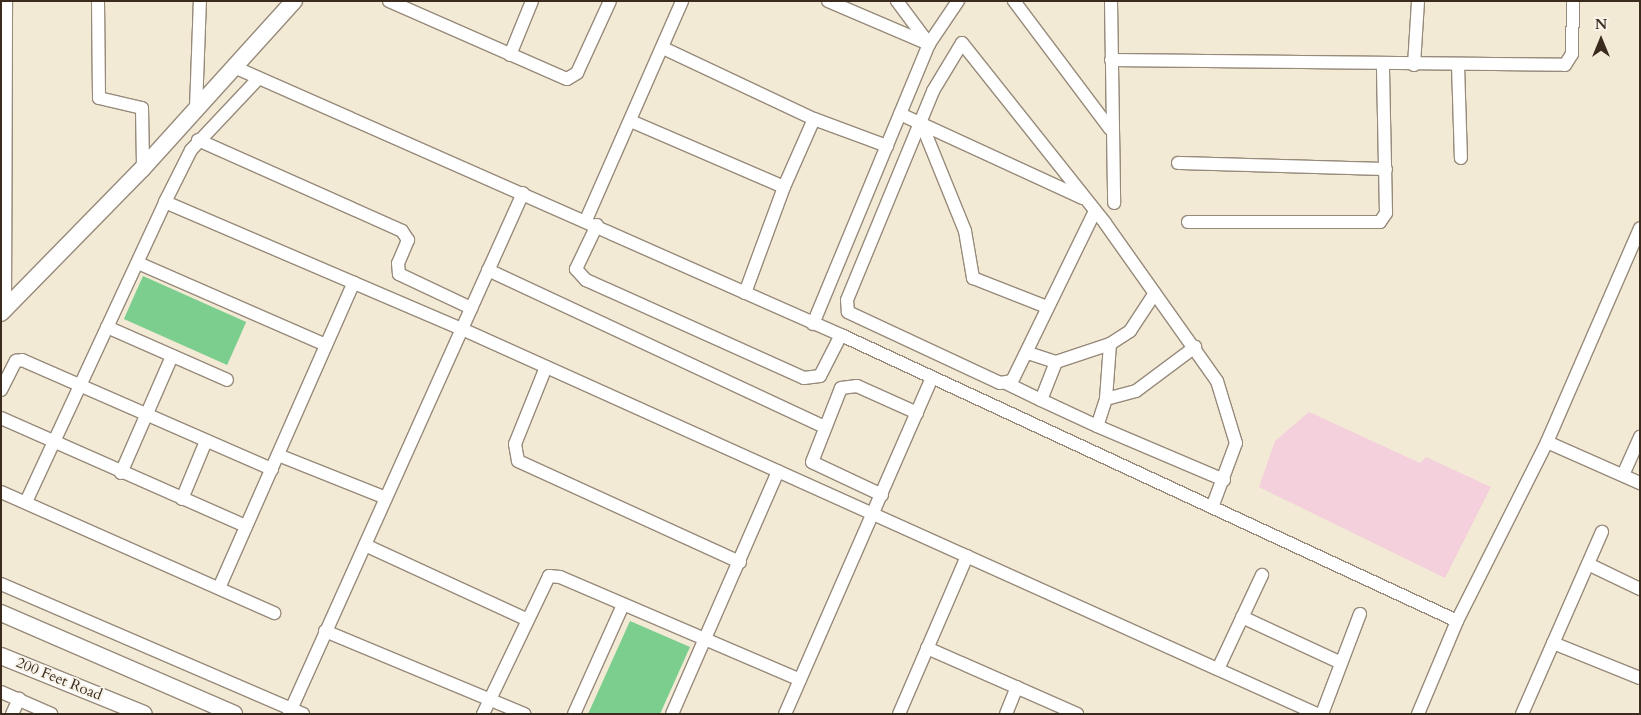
<!DOCTYPE html>
<style>
body{margin:0}
#map{position:relative;width:1641px;height:715px;overflow:hidden;background:#f3ead5;font-family:Cardo,serif}
div>[style]{position:absolute}
.built>*{inset:0;background:#f4cfdc}
.green>*{inset:0;background:#7cce8f;transform-origin:0 0}
.roads{filter:drop-shadow(1px 0 #978a7a) drop-shadow(-1px 0 #978a7a) drop-shadow(0 1px #978a7a) drop-shadow(0 -1px #978a7a)}
.minor>*{height:12px;margin:-6px;padding:0 6px;transform-origin:6px;border-radius:6px;background:#fff}
.tertiary>*{height:16px;margin:-8px;padding:0 8px;transform-origin:8px;border-radius:8px;background:#fff}
span{translate:-50% -50%;white-space:nowrap;text-align:center;line-height:1.15;-webkit-text-stroke:4px #f7f3e8;paint-order:stroke}
.street-label{font-size:15px;color:#3b2a1e}
.frame{position:absolute;inset:0;border:2px solid #3b2a1e;pointer-events:none}
.north{position:absolute;left:1576px;top:15px;width:50px;height:50px;-webkit-text-stroke:4px #f7f3e8;paint-order:stroke;rotate:0deg;font-size:14px;font-weight:700;line-height:20px;text-align:center;color:#3b2a1e}
.north::after{content:'';display:block;margin:auto;width:18px;height:22px;background:#3b2a1e;clip-path:polygon(50% 0,100% 100%,50% 72%,0 100%)}
</style>
<div id="map">
<div class="built">
<i style="clip-path:polygon(1309px 412px,1420px 463px,1426px 457px,1491px 487px,1445px 578px,1259px 487px,1275px 441px)"></i>
</div>
<div class="green">
<i style="left:143px;top:276px;width:113px;height:47px;rotate:24deg"></i>
<i style="clip-path:polygon(630px 621px,690px 647px,660px 714px,588px 714px)"></i>
</div>
<div class="roads">
<div class="minor">
<i style="left:98px;top:1px;width:97px;rotate:89.4deg"></i>
<i style="left:99px;top:98px;width:44px;rotate:13.1deg"></i>
<i style="left:142px;top:108px;width:60px;rotate:89deg"></i>
<i style="left:389px;top:1px;width:194px;rotate:23.7deg"></i>
<i style="left:567px;top:79px;width:12px;rotate:-31deg"></i>
<i style="left:577px;top:73px;width:79px;rotate:-65.4deg"></i>
<i style="left:828px;top:1px;width:110px;rotate:23.1deg"></i>
<i style="left:897px;top:1px;width:54px;rotate:53.3deg"></i>
<i style="left:1014px;top:1px;width:160px;rotate:53.1deg"></i>
<i style="left:1111px;top:1px;width:202px;rotate:89.1deg"></i>
<i style="left:663px;top:48px;width:167px;rotate:25.2deg"></i>
<i style="left:814px;top:119px;width:78px;rotate:20.3deg"></i>
<i style="left:510px;top:55px;width:58px;rotate:-67.8deg"></i>
<i style="left:1111px;top:60px;width:454px;rotate:0.6deg"></i>
<i style="left:1565px;top:65px;width:13px;rotate:-58deg"></i>
<i style="left:1572px;top:54px;width:53px;rotate:-88.9deg"></i>
<i style="left:1414px;top:65px;width:64px;rotate:-86.4deg"></i>
<i style="left:1458px;top:65px;width:93px;rotate:88.2deg"></i>
<i style="left:234px;top:67px;width:664px;rotate:23.82deg"></i>
<i style="left:841px;top:335px;width:679px;rotate:24.9deg"></i>
<i style="left:196px;top:108px;width:107px;rotate:-87.9deg"></i>
<i style="left:900px;top:114px;width:201px;rotate:24.7deg"></i>
<i style="left:633px;top:122px;width:164px;rotate:23.3deg"></i>
<i style="left:784px;top:187px;width:113px;rotate:110.2deg"></i>
<i style="left:922px;top:125px;width:114px;rotate:67.9deg"></i>
<i style="left:965px;top:231px;width:48px;rotate:80.3deg"></i>
<i style="left:973px;top:278px;width:79px;rotate:21.4deg"></i>
<i style="left:198px;top:140px;width:223px;rotate:24deg"></i>
<i style="left:402px;top:231px;width:11px;rotate:56deg"></i>
<i style="left:408px;top:240px;width:25px;rotate:113deg"></i>
<i style="left:398px;top:263px;width:11px;rotate:85deg"></i>
<i style="left:399px;top:274px;width:80px;rotate:25.3deg"></i>
<i style="left:1178px;top:163px;width:208px;rotate:1.7deg"></i>
<i style="left:784px;top:187px;width:74px;rotate:-66.2deg"></i>
<i style="left:165px;top:202px;width:58px;rotate:-63.4deg"></i>
<i style="left:191px;top:150px;width:96px;rotate:-46.7deg"></i>
<i style="left:1095px;top:211px;width:189px;rotate:116deg"></i>
<i style="left:1012px;top:381px;width:12px;rotate:171deg"></i>
<i style="left:1000px;top:383px;width:168px;rotate:-155deg"></i>
<i style="left:848px;top:312px;width:12px;rotate:-95deg"></i>
<i style="left:847px;top:300px;width:226px;rotate:-67.6deg"></i>
<i style="left:933px;top:91px;width:56px;rotate:-58.9deg"></i>
<i style="left:962px;top:43px;width:230px;rotate:51.5deg"></i>
<i style="left:1105px;top:223px;width:194px;rotate:54.7deg"></i>
<i style="left:1217px;top:381px;width:65px;rotate:73deg"></i>
<i style="left:1236px;top:443px;width:66px;rotate:110.4deg"></i>
<i style="left:586px;top:220px;width:239px;rotate:-66.3deg"></i>
<i style="left:1188px;top:222px;width:192px"></i>
<i style="left:1380px;top:222px;width:11px;rotate:-56deg"></i>
<i style="left:1386px;top:213px;width:148px;rotate:-91.2deg"></i>
<i style="left:597px;top:225px;width:49px;rotate:115.5deg"></i>
<i style="left:576px;top:269px;width:15px;rotate:48deg"></i>
<i style="left:586px;top:280px;width:239px;rotate:24.2deg"></i>
<i style="left:804px;top:378px;width:16px;rotate:-7deg"></i>
<i style="left:820px;top:376px;width:46px;rotate:-62.9deg"></i>
<i style="left:138px;top:263px;width:205px;rotate:23.6deg"></i>
<i style="left:488px;top:270px;width:372px;rotate:25deg"></i>
<i style="left:5px;top:308px;width:307px;rotate:-89.8deg"></i>
<i style="left:813px;top:324px;width:303px;rotate:-67.5deg"></i>
<i style="left:929px;top:44px;width:52px;rotate:-56deg"></i>
<i style="left:107px;top:327px;width:131px;rotate:23.8deg"></i>
<i style="left:1110px;top:344px;width:55px;rotate:94.2deg"></i>
<i style="left:1106px;top:399px;width:28px;rotate:108deg"></i>
<i style="left:1097px;top:426px;width:138px;rotate:23deg"></i>
<i style="left:1028px;top:353px;width:29px;rotate:18deg"></i>
<i style="left:1056px;top:362px;width:57px;rotate:-18.4deg"></i>
<i style="left:1110px;top:344px;width:24px;rotate:-33deg"></i>
<i style="left:1130px;top:331px;width:45px;rotate:-56.7deg"></i>
<i style="left:1056px;top:362px;width:41px;rotate:111.5deg"></i>
<i style="left:1041px;top:400px;width:62px;rotate:24.9deg"></i>
<i style="left:546px;top:367px;width:83px;rotate:111.9deg"></i>
<i style="left:515px;top:444px;width:17px;rotate:80deg"></i>
<i style="left:518px;top:461px;width:244px;rotate:24.5deg"></i>
<i style="left:1006px;top:383px;width:39px;rotate:26deg"></i>
<i style="left:1px;top:390px;width:33px;rotate:-63deg"></i>
<i style="left:16px;top:361px;width:6px;rotate:-9deg"></i>
<i style="left:22px;top:360px;width:273px;rotate:23.6deg"></i>
<i style="left:1106px;top:399px;width:31px;rotate:-15deg"></i>
<i style="left:1136px;top:391px;width:74px;rotate:-36.7deg"></i>
<i style="left:1px;top:418px;width:268px;rotate:23.8deg"></i>
<i style="left:1547px;top:442px;width:102px;rotate:23.8deg"></i>
<i style="left:278px;top:455px;width:116px;rotate:21.7deg"></i>
<i style="left:121px;top:473px;width:128px;rotate:-66.4deg"></i>
<i style="left:1623px;top:475px;width:42px;rotate:-65.9deg"></i>
<i style="left:1px;top:492px;width:299px;rotate:23.9deg"></i>
<i style="left:882px;top:495px;width:77px;rotate:-154.8deg"></i>
<i style="left:812px;top:462px;width:79px;rotate:-68.6deg"></i>
<i style="left:841px;top:388px;width:16px;rotate:-7deg"></i>
<i style="left:857px;top:386px;width:66px;rotate:24.2deg"></i>
<i style="left:182px;top:499px;width:63px;rotate:-67.5deg"></i>
<i style="left:26px;top:502px;width:331px;rotate:-65.1deg"></i>
<i style="left:165px;top:202px;width:323px;rotate:23.2deg"></i>
<i style="left:462px;top:329px;width:938px;rotate:24.24deg"></i>
<i style="left:365px;top:545px;width:177px;rotate:24.7deg"></i>
<i style="left:1588px;top:564px;width:58px;rotate:25.7deg"></i>
<i style="left:1px;top:584px;width:329px;rotate:23.3deg"></i>
<i style="left:219px;top:588px;width:334px;rotate:-66.2deg"></i>
<i style="left:1242px;top:617px;width:107px;rotate:24.9deg"></i>
<i style="left:325px;top:631px;width:216px;rotate:22.6deg"></i>
<i style="left:1553px;top:643px;width:94px;rotate:21.9deg"></i>
<i style="left:927px;top:648px;width:164px;rotate:23.7deg"></i>
<i style="left:1218px;top:669px;width:104px;rotate:-64.9deg"></i>
<i style="left:1px;top:692px;width:55px;rotate:23.7deg"></i>
<i style="left:12px;top:714px;width:17px;rotate:-65deg"></i>
<i style="left:289px;top:714px;width:571px;rotate:-65.81deg"></i>
<i style="left:483px;top:714px;width:153px;rotate:-64.4deg"></i>
<i style="left:549px;top:576px;width:11px;rotate:5deg"></i>
<i style="left:560px;top:577px;width:261px;rotate:23.2deg"></i>
<i style="left:574px;top:714px;width:120px;rotate:-65.8deg"></i>
<i style="left:672px;top:714px;width:265px;rotate:-66.4deg"></i>
<i style="left:785px;top:714px;width:365px;rotate:-66.4deg"></i>
<i style="left:899px;top:714px;width:172px;rotate:-66.7deg"></i>
<i style="left:1006px;top:714px;width:29px;rotate:-68deg"></i>
<i style="left:1322px;top:714px;width:107px;rotate:-69.2deg"></i>
<i style="left:1418px;top:714px;width:101px;rotate:-67.2deg"></i>
<i style="left:1457px;top:621px;width:200px;rotate:-63.3deg"></i>
<i style="left:1547px;top:442px;width:233px;rotate:-66.5deg"></i>
<i style="left:1522px;top:714px;width:199px;rotate:-66.3deg"></i>
</div>
<div class="tertiary">
<i style="left:1px;top:313px;width:203px;rotate:-45.6deg"></i>
<i style="left:143px;top:168px;width:225px;rotate:-47.9deg"></i>
<i style="left:1px;top:613px;width:254px;rotate:23.4deg"></i>
<i style="left:1px;top:656px;width:154px;rotate:22.1deg"></i>
</div>
</div>
<div class="street-label">
<span style="left:59px;top:679px;rotate:22deg">200 Feet Road</span>
</div>
<div class="frame"></div>
<div class="north">N</div>
</div>
